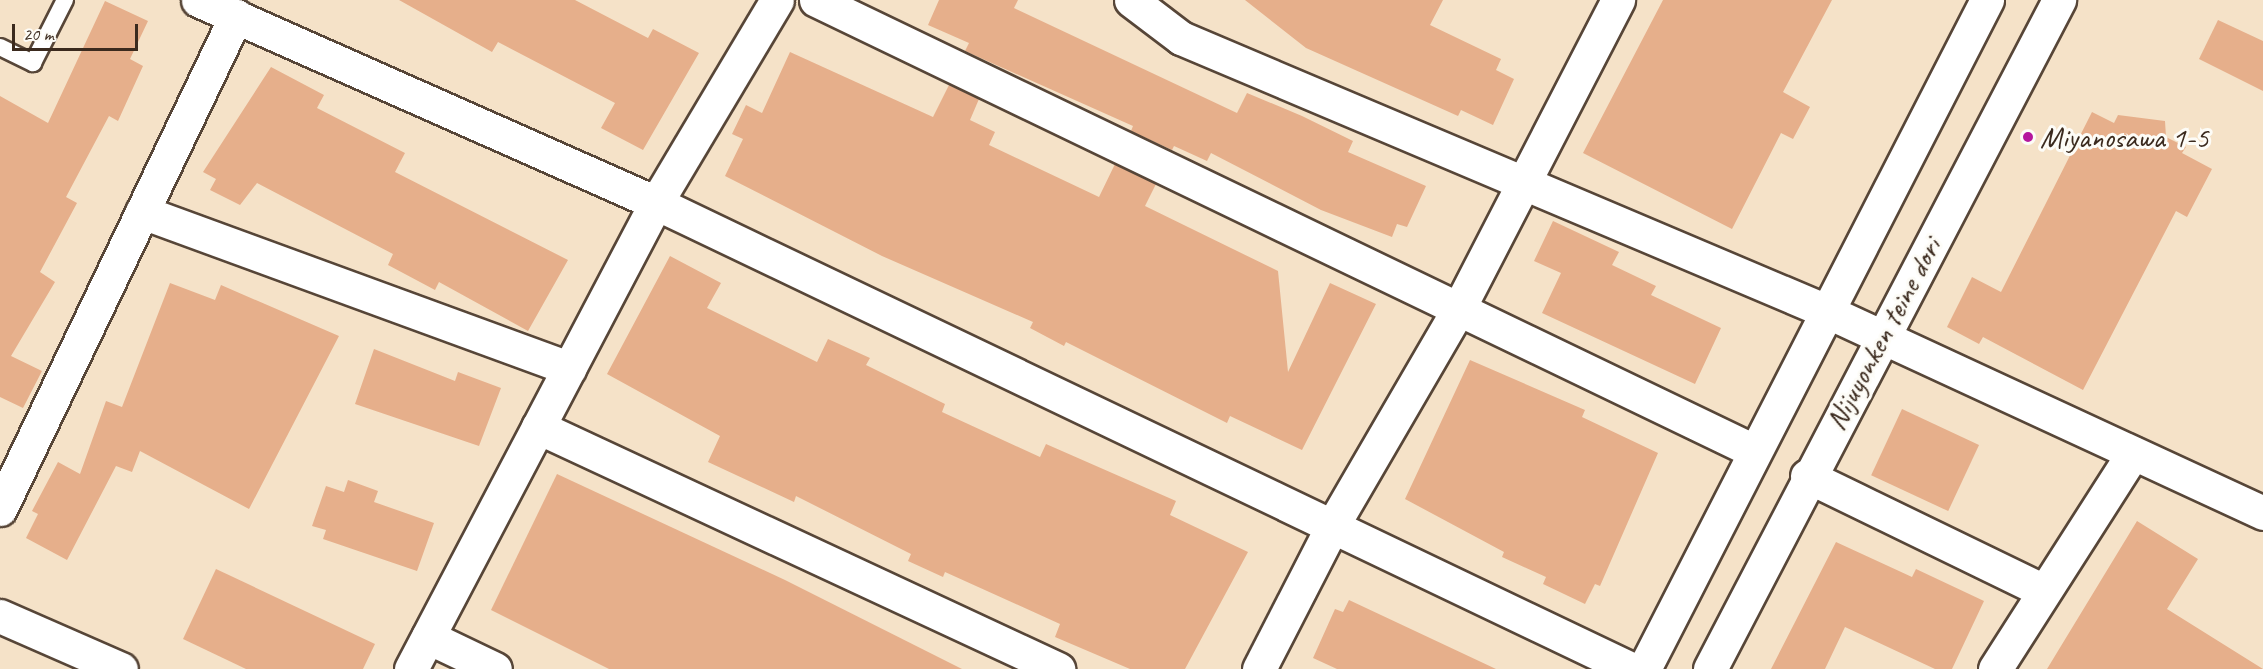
<!DOCTYPE html>
<style>
body{margin:0}
#map{position:relative;width:2263px;height:669px;overflow:hidden;background:#f5e2c8;font-family:Caveat,sans-serif}
div>[style]{position:absolute}
.building>*{inset:0;background:#e6af8b;transform-origin:0 0}
.roads{filter:drop-shadow(2px 0 #574638) drop-shadow(-2px 0 #574638) drop-shadow(0 2px #574638) drop-shadow(0 -2px #574638)}
.service>*{height:16px;margin:-8px;padding:0 8px;transform-origin:8px;border-radius:8px;background:#fff}
.minor>*{height:33px;margin:-16.5px;padding:0 16.5px;transform-origin:16.5px;border-radius:16.5px;background:#fff}
.tertiary>*{height:33px;margin:-16.5px;padding:0 16.5px;transform-origin:16.5px;border-radius:16.5px;background:#fff}
.dots>*{width:16px;height:16px;translate:-50% -50%;box-sizing:border-box;border:3px solid #fdfcf7;border-radius:50%}
span{translate:-50% -50%;white-space:nowrap;text-align:center;line-height:1.15;-webkit-text-stroke:6px #fdfcf7;paint-order:stroke}
.poi-label{font-size:30px;color:#3b2a1e}
.left{translate:0 -50%;text-align:left}
.street-label{font-size:30px;color:#3b2a1e}
.scale{position:absolute;left:12px;top:24px;width:126px;height:27px;box-sizing:border-box;border:3px solid #3b2a1e;border-top:0;padding-left:8px;font-size:18px;line-height:21px;white-space:nowrap;color:#3b2a1e;-webkit-text-stroke:4px #fdfcf7;paint-order:stroke}
</style>
<div id="map">
<div class="building">
<i style="clip-path:polygon(399px 0,575px 0,648px 38px,653px 29px,699px 53px,643px 150px,601px 128px,615px 103px,498px 42px,492px 52px)"></i>
<i style="clip-path:polygon(939px 0,1018px 0,1014px 8px,1237px 113px,1247px 93px,1302px 116px,1353px 141px,1348px 152px,1426px 186px,1407px 227px,1397px 224px,1392px 237px,1321px 210px,1211px 153px,1207px 161px,1174px 146px,1172px 150px,1131px 131px,1133px 126px,965px 51px,969px 43px,928px 25px)"></i>
<i style="clip-path:polygon(1245px 0,1443px 0,1430px 25px,1501px 59px,1496px 70px,1514px 79px,1493px 125px,1461px 110px,1458px 116px,1306px 48px)"></i>
<i style="clip-path:polygon(1663px 0,1832px 0,1783px 92px,1810px 107px,1793px 139px,1781px 133px,1732px 229px,1583px 153px)"></i>
<i style="clip-path:polygon(105px 1px,148px 21px,130px 59px,143px 66px,118px 121px,109px 116px,66px 197px,77px 203px,40px 272px,55px 282px,11px 356px,42px 371px,23px 408px,0 397px,0 96px,48px 123px)"></i>
<i style="clip-path:polygon(2218px 20px,2263px 41px,2263px 91px,2199px 59px)"></i>
<i style="clip-path:polygon(790px 52px,933px 117px,949px 85px,979px 99px,970px 120px,995px 132px,989px 145px,1099px 197px,1115px 164px,1156px 184px,1145px 206px,1278px 271px,1288px 372px,1330px 283px,1376px 304px,1302px 450px,1230px 416px,1227px 423px,1066px 342px,1064px 346px,1030px 328px,1033px 322px,882px 256px,725px 176px,743px 139px,732px 134px,746px 105px,762px 113px)"></i>
<i style="clip-path:polygon(271px 67px,324px 95px,317px 108px,405px 153px,395px 172px,568px 260px,528px 331px,439px 282px,435px 290px,388px 265px,393px 254px,257px 183px,240px 205px,210px 190px,216px 179px,203px 172px)"></i>
<i style="clip-path:polygon(2092px 112px,2114px 123px,2118px 115px,2165px 121px,2166px 137px,2186px 147px,2182px 153px,2212px 169px,2187px 217px,2176px 211px,2083px 390px,1983px 337px,1979px 344px,1947px 327px,1972px 277px,2001px 292px)"></i>
<i style="clip-path:polygon(1553px 221px,1619px 252px,1612px 265px,1656px 286px,1651px 295px,1721px 328px,1695px 384px,1542px 313px,1561px 273px,1534px 261px)"></i>
<i style="clip-path:polygon(670px 256px,721px 283px,707px 308px,817px 362px,828px 339px,870px 358px,866px 365px,945px 404px,942px 412px,1040px 457px,1046px 444px,1176px 501px,1170px 515px,1248px 552px,1185px 669px,1130px 669px,1055px 637px,1060px 624px,945px 572px,943px 577px,908px 561px,911px 554px,796px 496px,794px 502px,708px 462px,720px 436px,607px 374px)"></i>
<i style="clip-path:polygon(170px 283px,215px 300px,221px 285px,339px 336px,249px 509px,140px 451px,132px 472px,116px 466px,67px 560px,26px 538px,38px 514px,32px 511px,58px 462px,80px 474px,106px 401px,122px 407px)"></i>
<i style="clip-path:polygon(374px 349px,455px 381px,458px 372px,501px 388px,479px 446px,355px 404px)"></i>
<i style="clip-path:polygon(1470px 360px,1585px 410px,1582px 417px,1658px 453px,1600px 586px,1595px 584px,1585px 604px,1543px 584px,1546px 577px,1502px 557px,1504px 552px,1405px 499px)"></i>
<i style="left:1902px;top:409px;width:85px;height:73px;rotate:25deg"></i>
<i style="clip-path:polygon(557px 474px,785px 580px,962px 669px,609px 669px,491px 610px)"></i>
<i style="clip-path:polygon(348px 480px,378px 491px,374px 502px,434px 523px,417px 571px,323px 539px,326px 530px,312px 526px,326px 486px,344px 492px)"></i>
<i style="clip-path:polygon(2137px 521px,2198px 559px,2167px 609px,2263px 669px,2047px 669px)"></i>
<i style="clip-path:polygon(1836px 542px,1912px 577px,1916px 569px,1984px 601px,1952px 669px,1935px 669px,1845px 627px,1825px 669px,1771px 669px)"></i>
<i style="clip-path:polygon(216px 569px,375px 644px,363px 669px,246px 669px,183px 639px)"></i>
<i style="clip-path:polygon(1349px 600px,1496px 669px,1337px 669px,1313px 658px,1335px 609px,1343px 612px)"></i>
</div>
<div class="roads">
<div class="service">
<i style="left:0;top:47px;width:37px;rotate:26deg"></i>
<i style="left:33px;top:63px;width:71px;rotate:-63.1deg"></i>
</div>
<div class="minor">
<i style="left:198px;top:0;width:501px;rotate:23.9deg"></i>
<i style="left:656px;top:203px;width:1081px;rotate:25.55deg"></i>
<i style="left:816px;top:0;width:1041px;rotate:25.68deg"></i>
<i style="left:1131px;top:0;width:63px;rotate:37.2deg"></i>
<i style="left:1181px;top:38px;width:698px;rotate:22.93deg"></i>
<i style="left:1824px;top:310px;width:484px;rotate:24.8deg"></i>
<i style="left:142px;top:212px;width:455px;rotate:20.1deg"></i>
<i style="left:538px;top:427px;width:574px;rotate:24.96deg"></i>
<i style="left:1807px;top:476px;width:263px;rotate:25.9deg"></i>
<i style="left:0;top:509px;width:547px;rotate:-64.42deg"></i>
<i style="left:0;top:616px;width:132px;rotate:23.7deg"></i>
<i style="left:428px;top:637px;width:74px;rotate:25.5deg"></i>
<i style="left:411px;top:669px;width:526px;rotate:-62.27deg"></i>
<i style="left:656px;top:203px;width:236px;rotate:-59.2deg"></i>
<i style="left:1259px;top:669px;width:164px;rotate:-62.8deg"></i>
<i style="left:1334px;top:523px;width:249px;rotate:-59.8deg"></i>
<i style="left:1459px;top:308px;width:347px;rotate:-62.7deg"></i>
<i style="left:1995px;top:669px;width:256px;rotate:-57.4deg"></i>
</div>
<div class="tertiary">
<i style="left:1644px;top:669px;width:752px;rotate:-62.86deg"></i>
<i style="left:1710px;top:669px;width:755px;rotate:-62.45deg"></i>
</div>
</div>
<div class="dots">
<i style="left:2028px;top:137px;background:#b5179e"></i>
</div>
<div class="poi-label">
<span class="left" style="left:2040px;top:137px">Miyanosawa 1-5</span>
</div>
<div class="street-label">
<span style="left:1883px;top:334px;rotate:-62deg">Nijuyonken teine dori</span>
</div>
<div class="scale">20 m</div>
</div>
